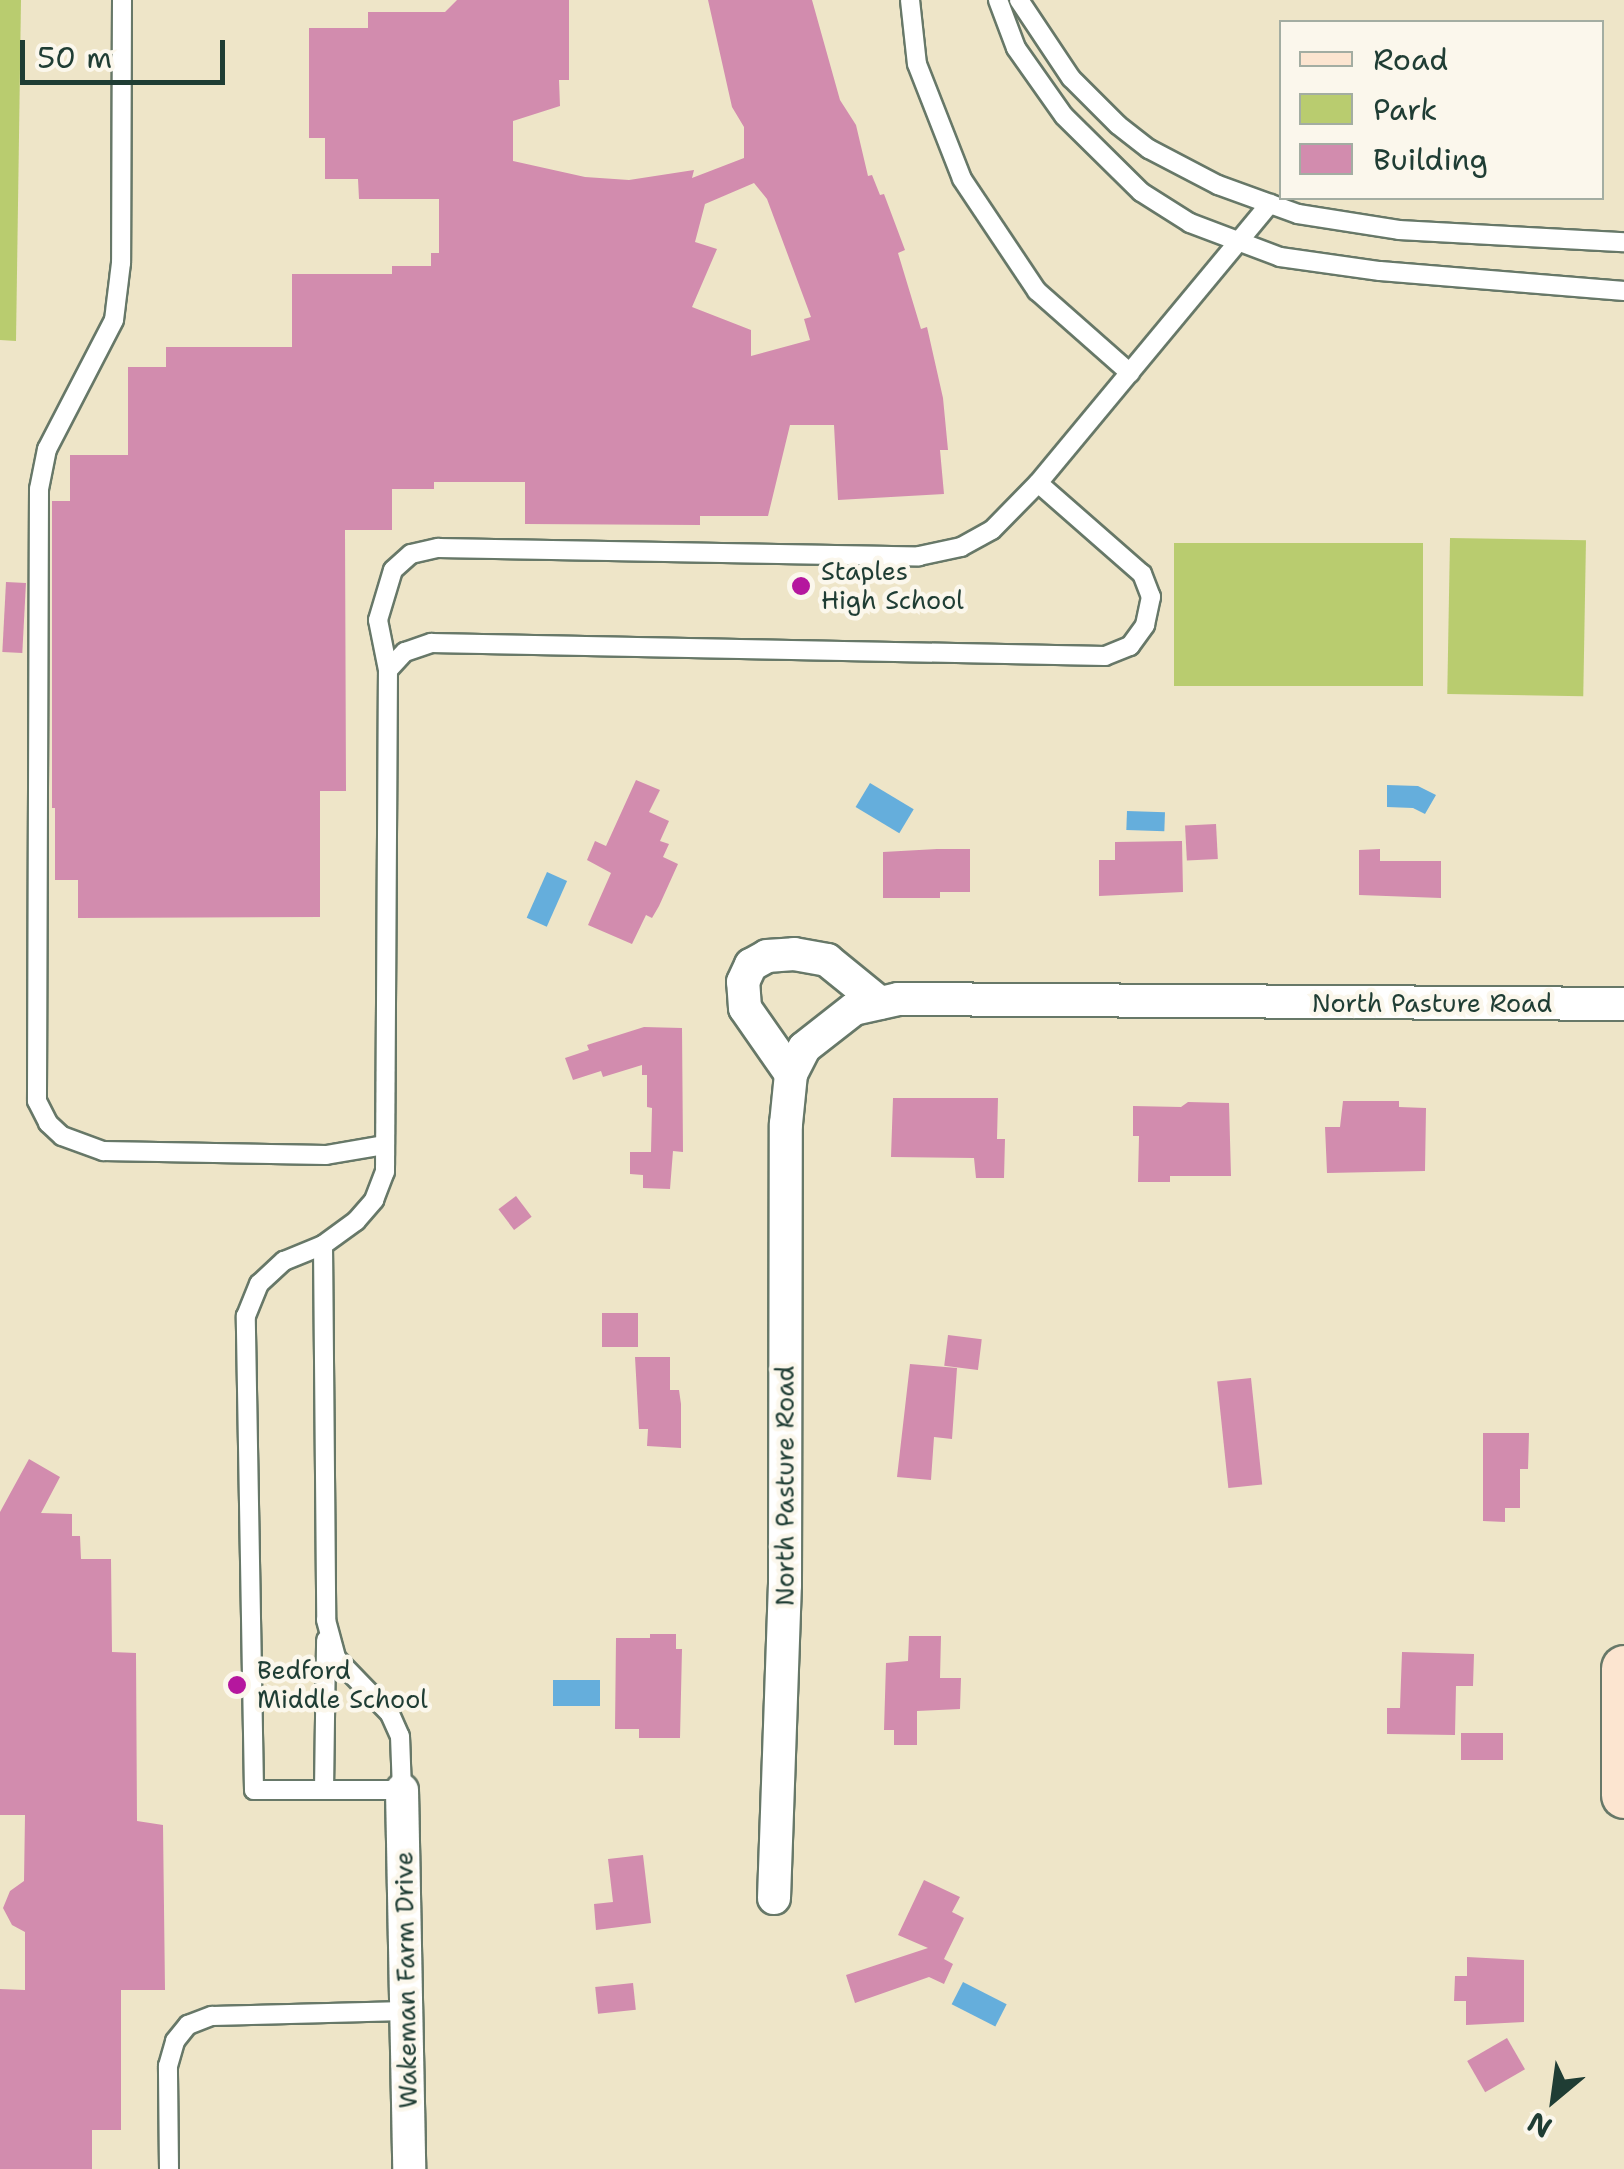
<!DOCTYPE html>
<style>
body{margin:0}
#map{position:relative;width:1624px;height:2169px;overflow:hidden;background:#eee5c8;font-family:"Shantell Sans",sans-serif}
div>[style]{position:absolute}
.green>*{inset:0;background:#b9cc6f;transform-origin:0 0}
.water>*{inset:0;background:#65aedc;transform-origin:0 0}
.building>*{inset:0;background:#d28cae;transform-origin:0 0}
.roads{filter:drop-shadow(2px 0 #677868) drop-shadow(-2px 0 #677868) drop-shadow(0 2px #677868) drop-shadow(0 -2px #677868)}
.lane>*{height:18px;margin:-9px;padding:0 9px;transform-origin:9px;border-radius:9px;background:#fff}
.street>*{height:32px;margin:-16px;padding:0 16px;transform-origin:16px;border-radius:16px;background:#fff}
.secondary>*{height:45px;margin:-22.5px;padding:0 22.5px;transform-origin:22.5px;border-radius:22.5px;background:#fce5d0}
.dots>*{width:28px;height:28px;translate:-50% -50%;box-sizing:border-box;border:5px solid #fbf7ec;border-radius:50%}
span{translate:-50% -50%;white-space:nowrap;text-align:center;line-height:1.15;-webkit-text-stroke:9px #fbf7ec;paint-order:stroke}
.poi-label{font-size:25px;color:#1f3d34}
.left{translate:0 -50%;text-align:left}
.street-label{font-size:25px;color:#1f3d34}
.legend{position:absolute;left:1279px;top:20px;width:325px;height:180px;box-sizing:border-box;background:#fbf7ec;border:2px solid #a3ada2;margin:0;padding:12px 18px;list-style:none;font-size:30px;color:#1f3d34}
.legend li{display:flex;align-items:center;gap:20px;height:50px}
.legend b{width:50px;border:2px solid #a3ada2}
.north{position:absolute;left:1504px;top:2049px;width:100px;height:100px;-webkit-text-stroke:8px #fbf7ec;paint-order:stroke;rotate:209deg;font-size:28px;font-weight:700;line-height:40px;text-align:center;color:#1f3d34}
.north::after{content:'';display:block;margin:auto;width:35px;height:45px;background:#1f3d34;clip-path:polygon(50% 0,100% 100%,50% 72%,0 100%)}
.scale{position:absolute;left:20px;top:40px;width:205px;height:45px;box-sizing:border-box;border:5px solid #1f3d34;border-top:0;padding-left:12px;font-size:30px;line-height:35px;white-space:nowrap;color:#1f3d34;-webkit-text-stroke:8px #fbf7ec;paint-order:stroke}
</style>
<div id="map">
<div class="green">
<i style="clip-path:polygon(0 0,21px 0,16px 341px,0 340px)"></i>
<i style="left:1450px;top:538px;width:136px;height:156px;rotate:1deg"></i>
<i style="left:1174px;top:543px;width:249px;height:143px"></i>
</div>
<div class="water">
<i style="left:870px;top:783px;width:51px;height:28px;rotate:31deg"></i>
<i style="clip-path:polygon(1387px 785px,1418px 786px,1436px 795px,1425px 814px,1413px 808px,1387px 807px)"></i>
<i style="left:1127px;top:811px;width:38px;height:19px;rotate:2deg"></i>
<i style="left:547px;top:872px;width:22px;height:50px;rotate:24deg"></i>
<i style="left:553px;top:1680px;width:47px;height:26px"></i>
<i style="left:963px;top:1982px;width:49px;height:25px;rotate:27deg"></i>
</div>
<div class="building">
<i style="clip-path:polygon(evenodd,457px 0,569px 0,569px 80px,559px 80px,560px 106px,513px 121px,513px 161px,585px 177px,629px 180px,694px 170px,692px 178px,744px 158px,744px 127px,732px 107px,708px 0,812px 0,840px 100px,856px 125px,868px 176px,872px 175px,880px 195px,884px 194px,905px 250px,898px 253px,921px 329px,927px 327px,943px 398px,948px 450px,940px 450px,944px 494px,838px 500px,834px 425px,790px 425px,768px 516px,700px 516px,700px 525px,525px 524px,525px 482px,434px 482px,434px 489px,392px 489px,392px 530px,345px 530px,346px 791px,320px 791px,320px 917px,78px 918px,78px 880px,55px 880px,55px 808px,52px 808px,52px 501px,70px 501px,70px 455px,128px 455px,128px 367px,166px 367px,166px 347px,292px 347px,292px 274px,392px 274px,392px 266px,431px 266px,431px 253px,439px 253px,439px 199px,359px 199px,358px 179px,325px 179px,325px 138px,309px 138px,309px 28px,368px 28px,368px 12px,445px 12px,457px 0,754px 183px,767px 199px,811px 317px,804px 319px,810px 340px,751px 356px,751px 330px,692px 307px,717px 249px,695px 242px,705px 204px,754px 183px)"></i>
<i style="left:6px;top:582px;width:20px;height:70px;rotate:3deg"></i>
<i style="clip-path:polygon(636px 780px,660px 790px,649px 812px,669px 821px,660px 841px,669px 844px,663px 857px,678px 864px,659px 906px,652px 918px,646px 915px,632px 944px,588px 925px,611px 873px,587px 860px,595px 841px,606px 846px)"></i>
<i style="left:1216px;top:824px;width:35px;height:31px;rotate:87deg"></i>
<i style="clip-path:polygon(1182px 841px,1183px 892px,1099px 896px,1099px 860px,1115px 860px,1115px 842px)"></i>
<i style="clip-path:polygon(937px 849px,970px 849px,970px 892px,940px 892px,940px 898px,883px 898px,883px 852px)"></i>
<i style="clip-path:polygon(1380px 849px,1380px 861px,1441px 861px,1441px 898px,1359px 895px,1359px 850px)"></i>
<i style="clip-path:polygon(644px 1027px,682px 1028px,683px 1152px,673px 1151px,670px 1189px,643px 1188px,643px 1175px,630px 1174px,630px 1152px,651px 1152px,652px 1108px,647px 1107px,647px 1075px,642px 1075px,642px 1065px,603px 1077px,601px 1071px,573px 1080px,565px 1058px,589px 1050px,587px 1045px)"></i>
<i style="clip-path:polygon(893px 1098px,998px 1098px,997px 1139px,1005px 1139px,1004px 1178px,976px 1178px,974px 1158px,891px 1157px)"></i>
<i style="clip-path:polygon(1343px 1101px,1399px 1101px,1399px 1107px,1426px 1108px,1425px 1171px,1327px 1173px,1325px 1127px,1340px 1127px)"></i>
<i style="clip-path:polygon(1188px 1102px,1229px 1103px,1231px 1176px,1170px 1176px,1170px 1182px,1138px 1182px,1139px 1136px,1133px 1136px,1133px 1106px,1181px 1107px)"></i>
<i style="left:516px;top:1196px;width:26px;height:22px;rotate:53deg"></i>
<i style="left:602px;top:1313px;width:36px;height:34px"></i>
<i style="left:948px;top:1335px;width:34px;height:31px;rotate:7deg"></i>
<i style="clip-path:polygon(635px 1357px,670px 1357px,670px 1390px,679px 1390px,681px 1404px,681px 1448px,647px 1446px,648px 1429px,639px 1429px)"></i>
<i style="clip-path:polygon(910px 1364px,957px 1368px,952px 1439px,934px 1437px,931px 1480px,897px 1477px)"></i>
<i style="left:1251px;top:1378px;width:107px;height:34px;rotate:84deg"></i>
<i style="clip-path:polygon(1483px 1433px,1529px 1433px,1528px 1469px,1520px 1469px,1520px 1508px,1505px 1508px,1505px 1522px,1483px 1521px)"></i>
<i style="clip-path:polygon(29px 1459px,60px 1477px,41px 1513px,72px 1514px,72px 1536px,80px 1536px,81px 1559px,111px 1559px,112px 1652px,136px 1653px,137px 1821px,163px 1825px,165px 1990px,121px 1990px,121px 2130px,92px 2130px,92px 2169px,0 2169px,0 1989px,25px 1990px,25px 1932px,12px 1925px,3px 1908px,10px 1891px,24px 1881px,25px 1815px,0 1815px,0 1512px)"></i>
<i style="clip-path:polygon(650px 1634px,676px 1634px,676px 1649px,682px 1649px,680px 1738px,639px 1738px,639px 1729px,615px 1729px,616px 1638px,650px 1638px)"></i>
<i style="clip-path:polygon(909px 1636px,941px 1636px,940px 1678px,961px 1678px,960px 1709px,917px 1711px,917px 1745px,894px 1745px,894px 1730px,884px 1730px,886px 1663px,908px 1661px)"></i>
<i style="clip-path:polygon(1402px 1652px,1474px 1654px,1473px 1686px,1456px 1686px,1455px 1735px,1387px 1734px,1387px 1708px,1400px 1708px)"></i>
<i style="left:1461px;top:1733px;width:42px;height:27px"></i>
<i style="clip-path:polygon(643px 1855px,651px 1923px,596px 1930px,594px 1904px,613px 1902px,608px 1859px)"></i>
<i style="clip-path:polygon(924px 1880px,960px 1897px,952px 1912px,964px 1918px,944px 1959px,953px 1964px,944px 1984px,929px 1977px,855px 2003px,846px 1975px,928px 1948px,898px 1935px)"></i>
<i style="clip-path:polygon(1467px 1957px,1524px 1960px,1524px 2022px,1466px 2025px,1466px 2001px,1454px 2001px,1455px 1976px,1467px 1976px)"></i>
<i style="left:633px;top:1983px;width:27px;height:38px;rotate:84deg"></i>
<i style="left:1507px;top:2038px;width:36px;height:46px;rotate:60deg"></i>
</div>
<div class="roads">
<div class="lane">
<i style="left:122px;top:0;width:263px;rotate:90.2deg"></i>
<i style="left:121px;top:263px;width:57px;rotate:97deg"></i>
<i style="left:114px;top:320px;width:145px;rotate:117.4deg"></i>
<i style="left:47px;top:449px;width:41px;rotate:101.3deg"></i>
<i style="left:39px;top:489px;width:612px;rotate:90.19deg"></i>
<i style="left:37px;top:1101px;width:25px;rotate:63deg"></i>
<i style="left:48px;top:1123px;width:19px;rotate:43deg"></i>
<i style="left:62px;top:1136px;width:44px;rotate:20.1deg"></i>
<i style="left:103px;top:1151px;width:223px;rotate:1deg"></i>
<i style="left:326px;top:1155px;width:60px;rotate:-9.6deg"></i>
<i style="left:910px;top:0;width:64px;rotate:83.8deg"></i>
<i style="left:917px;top:64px;width:123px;rotate:68.6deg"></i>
<i style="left:962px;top:179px;width:135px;rotate:56.2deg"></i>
<i style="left:1037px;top:291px;width:124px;rotate:41.4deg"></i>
<i style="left:998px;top:0;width:51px;rotate:69.4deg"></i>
<i style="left:1016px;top:48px;width:83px;rotate:54.8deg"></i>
<i style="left:1064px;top:116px;width:108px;rotate:44.6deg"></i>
<i style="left:1141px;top:192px;width:58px;rotate:32.3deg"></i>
<i style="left:1190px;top:223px;width:96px;rotate:20.7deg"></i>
<i style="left:1280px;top:257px;width:101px;rotate:8deg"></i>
<i style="left:1380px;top:271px;width:245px;rotate:4.7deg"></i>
<i style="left:1019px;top:0;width:94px;rotate:56.3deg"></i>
<i style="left:1071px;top:78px;width:66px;rotate:45deg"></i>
<i style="left:1118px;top:125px;width:39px;rotate:38deg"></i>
<i style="left:1149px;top:149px;width:78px;rotate:27.6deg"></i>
<i style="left:1218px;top:185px;width:85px;rotate:19.9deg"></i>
<i style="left:1298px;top:214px;width:102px;rotate:9deg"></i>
<i style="left:1399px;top:230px;width:225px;rotate:3.1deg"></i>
<i style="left:388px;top:670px;width:25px;rotate:-47deg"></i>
<i style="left:405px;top:652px;width:28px;rotate:-19deg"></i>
<i style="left:431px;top:643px;width:674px;rotate:1.1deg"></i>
<i style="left:1105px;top:656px;width:27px;rotate:-22deg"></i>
<i style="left:1130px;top:646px;width:26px;rotate:-54deg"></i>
<i style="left:1145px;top:625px;width:29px;rotate:-78deg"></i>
<i style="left:1151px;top:597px;width:25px;rotate:-111deg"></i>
<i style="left:1142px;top:574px;width:138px;rotate:-138.8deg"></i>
<i style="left:323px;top:1245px;width:375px;rotate:89.5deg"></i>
<i style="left:326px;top:1620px;width:39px;rotate:75deg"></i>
<i style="left:336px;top:1658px;width:78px;rotate:46deg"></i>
<i style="left:390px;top:1714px;width:24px;rotate:66deg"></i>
<i style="left:400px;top:1736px;width:54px;rotate:87.9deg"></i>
<i style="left:402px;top:1790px;width:148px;rotate:180deg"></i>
<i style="left:254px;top:1790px;width:474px;rotate:-91deg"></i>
<i style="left:246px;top:1316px;width:35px;rotate:-68deg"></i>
<i style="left:259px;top:1284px;width:34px;rotate:-43deg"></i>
<i style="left:284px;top:1261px;width:42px;rotate:-22.3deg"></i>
<i style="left:323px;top:1245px;width:41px;rotate:-36deg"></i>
<i style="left:356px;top:1221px;width:28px;rotate:-49deg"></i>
<i style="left:374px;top:1200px;width:30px;rotate:-69deg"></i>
<i style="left:385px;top:1172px;width:502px;rotate:-89.66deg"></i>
<i style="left:388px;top:670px;width:51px;rotate:-101.3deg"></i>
<i style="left:378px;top:620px;width:52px;rotate:-73.3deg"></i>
<i style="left:393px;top:570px;width:24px;rotate:-42deg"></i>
<i style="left:411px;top:554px;width:28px;rotate:-13deg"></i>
<i style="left:438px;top:548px;width:481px;rotate:1deg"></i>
<i style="left:919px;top:556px;width:43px;rotate:-12.1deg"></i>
<i style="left:961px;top:547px;width:35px;rotate:-29deg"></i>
<i style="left:992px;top:530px;width:66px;rotate:-45.6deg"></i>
<i style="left:1038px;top:483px;width:363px;rotate:-50.3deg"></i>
<i style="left:324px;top:1790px;width:150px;rotate:-89.2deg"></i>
<i style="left:169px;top:2169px;width:103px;rotate:-90.6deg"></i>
<i style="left:168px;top:2066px;width:26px;rotate:-74deg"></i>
<i style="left:175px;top:2041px;width:21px;rotate:-51deg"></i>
<i style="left:188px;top:2025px;width:26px;rotate:-21deg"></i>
<i style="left:212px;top:2016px;width:194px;rotate:-1.5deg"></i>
</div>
<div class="street">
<i style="left:791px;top:1074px;width:80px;rotate:-124.9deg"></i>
<i style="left:745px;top:1008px;width:26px;rotate:-94deg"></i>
<i style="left:743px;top:982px;width:19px;rotate:-65deg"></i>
<i style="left:751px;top:965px;width:18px;rotate:-29deg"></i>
<i style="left:767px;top:956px;width:27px;rotate:-4deg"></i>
<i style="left:794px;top:954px;width:34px;rotate:10deg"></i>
<i style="left:827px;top:960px;width:68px;rotate:39.1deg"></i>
<i style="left:402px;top:1790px;width:379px;rotate:88.9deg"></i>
<i style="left:774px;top:1898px;width:313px;rotate:-88deg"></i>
<i style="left:785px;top:1585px;width:461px;rotate:-89.9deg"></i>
<i style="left:786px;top:1124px;width:50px;rotate:-84.3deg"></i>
<i style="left:791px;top:1074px;width:29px;rotate:-63deg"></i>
<i style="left:804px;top:1048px;width:63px;rotate:-38deg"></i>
<i style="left:854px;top:1009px;width:45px;rotate:-12.8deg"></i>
<i style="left:898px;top:999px;width:726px;rotate:0.39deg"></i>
</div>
<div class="secondary">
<i style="left:1624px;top:1668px;width:127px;rotate:90deg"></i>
</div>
</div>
<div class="dots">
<i style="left:801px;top:586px;background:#b5179e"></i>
<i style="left:237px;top:1685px;background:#b5179e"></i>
</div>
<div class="poi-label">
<span class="left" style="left:821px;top:586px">Staples<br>High School</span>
<span class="left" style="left:257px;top:1685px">Bedford<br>Middle School</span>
</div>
<div class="street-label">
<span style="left:1432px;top:1003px">North Pasture Road</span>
<span style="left:785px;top:1486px;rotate:-90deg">North Pasture Road</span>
<span style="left:406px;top:1980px;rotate:-91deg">Wakeman Farm Drive</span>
</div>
<ul class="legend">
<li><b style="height:12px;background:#fce5d0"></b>Road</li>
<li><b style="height:28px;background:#b9cc6f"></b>Park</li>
<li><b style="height:28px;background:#d28cae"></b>Building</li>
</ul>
<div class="north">N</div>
<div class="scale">50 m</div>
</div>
